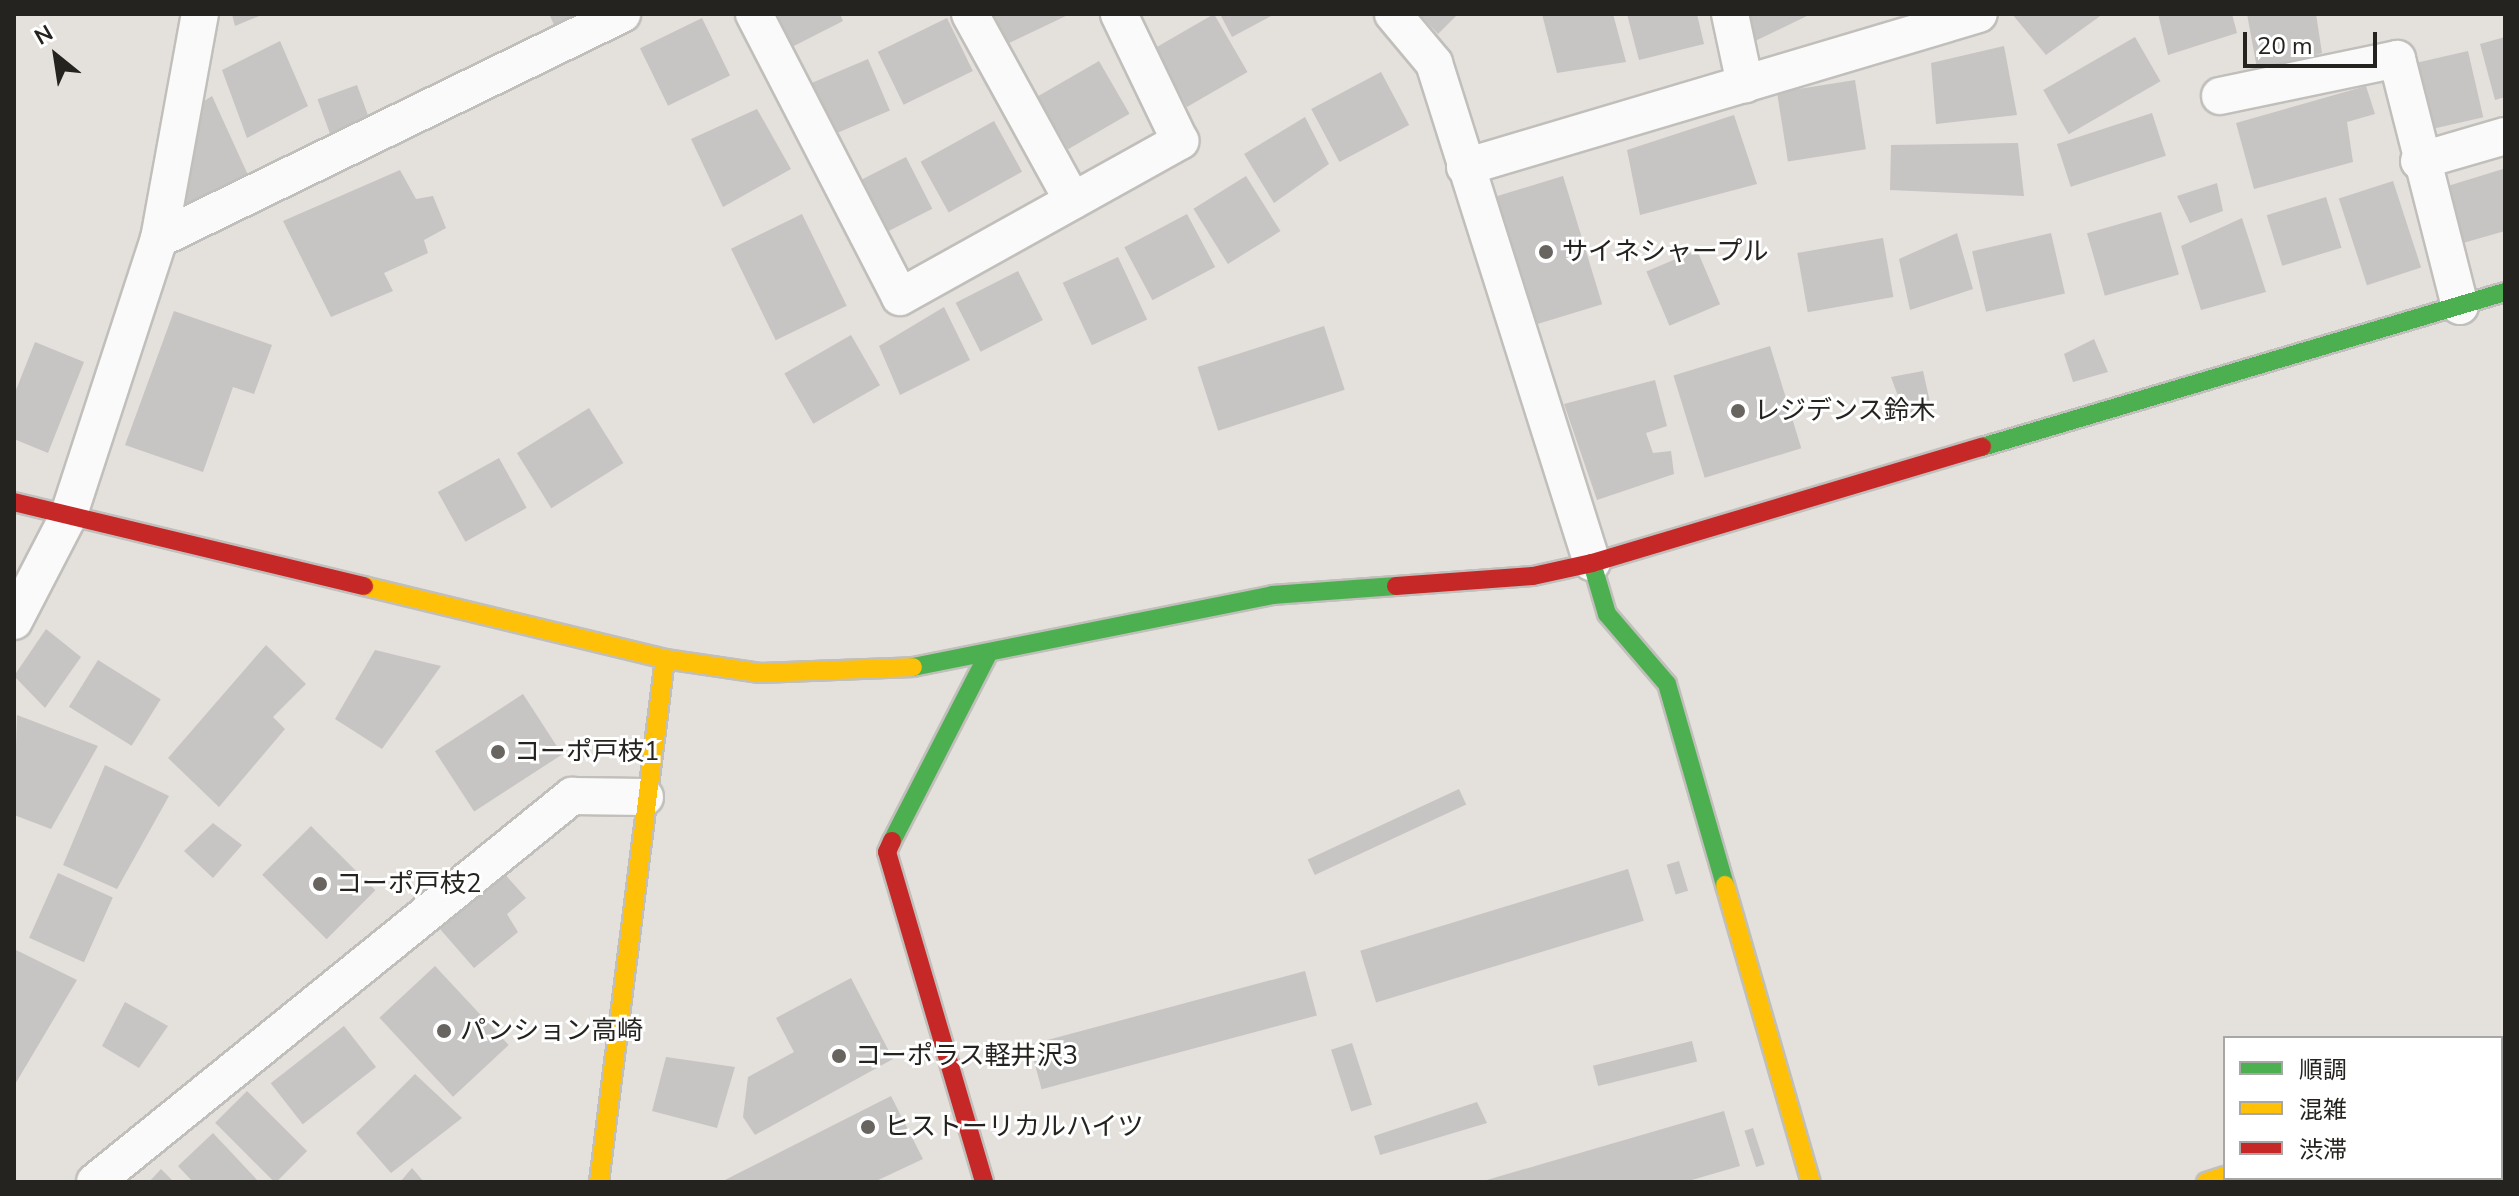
<!DOCTYPE html>
<meta charset="utf-8">
<style>
body{margin:0}
#map{position:relative;width:2519px;height:1196px;overflow:hidden;background:#e4e0dc;font-family:"Nunito Sans","Noto Sans JP",sans-serif}
div>[style]{position:absolute}
.building>*{inset:0;background:#c7c4c4;transform-origin:0 0}
.roads{filter:drop-shadow(2px 0 #c1bfbb) drop-shadow(-2px 0 #c1bfbb) drop-shadow(0 2px #c1bfbb) drop-shadow(0 -2px #c1bfbb)}
.street>*{height:36px;margin:-18px;padding:0 18px;transform-origin:18px;border-radius:18px;background:#fbfafa}
.fast>*{height:18px;margin:-9px;padding:0 9px;transform-origin:9px;border-radius:9px;background:#4caf50}
.slow>*{height:18px;margin:-9px;padding:0 9px;transform-origin:9px;border-radius:9px;background:#ffc107}
.jam>*{height:18px;margin:-9px;padding:0 9px;transform-origin:9px;border-radius:9px;background:#c62828}
.dots>*{width:22px;height:22px;translate:-50% -50%;box-sizing:border-box;border:4px solid #fff;border-radius:50%}
span{translate:-50% -50%;white-space:nowrap;text-align:center;line-height:1.15;-webkit-text-stroke:6px #fff;paint-order:stroke}
.poi-label{font-size:26px;color:#25231f}
.left{translate:0 -50%;text-align:left}
.frame{position:absolute;inset:0;border:16px solid #25231f;pointer-events:none}
.legend{position:absolute;left:2223px;top:1036px;width:280px;height:144px;box-sizing:border-box;background:#fff;border:2px solid #a8a7a5;margin:0;padding:10px 14px;list-style:none;font-size:24px;color:#25231f}
.legend li{display:flex;align-items:center;gap:16px;height:40px}
.legend b{width:40px;border:2px solid #a8a7a5}
.north{position:absolute;left:16px;top:16px;width:80px;height:80px;-webkit-text-stroke:6px #fff;paint-order:stroke;rotate:330deg;font-size:22px;font-weight:700;line-height:32px;text-align:center;color:#25231f}
.north::after{content:'';display:block;margin:auto;width:28px;height:36px;background:#25231f;clip-path:polygon(50% 0,100% 100%,50% 72%,0 100%)}
.scale{position:absolute;left:2243px;top:32px;width:134px;height:36px;box-sizing:border-box;border:4px solid #25231f;border-top:0;padding-left:10px;font-size:24px;line-height:28px;white-space:nowrap;color:#25231f;-webkit-text-stroke:6px #fff;paint-order:stroke}
</style>
<div id="map">
<div class="building">
<i style="clip-path:polygon(232px 14px,264px 14px,235px 26px)"></i>
<i style="clip-path:polygon(549px 14px,593px 14px,557px 31px)"></i>
<i style="clip-path:polygon(768px 14px,840px 14px,843px 21px,784px 51px)"></i>
<i style="clip-path:polygon(988px 14px,1070px 14px,1007px 44px)"></i>
<i style="left:1214px;top:14px;width:67px;height:70px;rotate:60deg"></i>
<i style="clip-path:polygon(1220px 14px,1275px 14px,1232px 37px)"></i>
<i style="clip-path:polygon(1419px 14px,1458px 14px,1438px 34px)"></i>
<i style="clip-path:polygon(1542px 14px,1613px 14px,1626px 62px,1557px 73px)"></i>
<i style="clip-path:polygon(1627px 14px,1697px 14px,1704px 44px,1639px 60px)"></i>
<i style="clip-path:polygon(1745px 14px,1811px 14px,1753px 42px)"></i>
<i style="clip-path:polygon(2012px 14px,2103px 14px,2046px 55px)"></i>
<i style="clip-path:polygon(2158px 14px,2232px 14px,2237px 33px,2168px 55px)"></i>
<i style="clip-path:polygon(2247px 14px,2316px 14px,2322px 53px,2258px 74px)"></i>
<i style="left:702px;top:18px;width:64px;height:69px;rotate:64deg"></i>
<i style="left:947px;top:18px;width:59px;height:77px;rotate:64deg"></i>
<i style="left:2135px;top:37px;width:51px;height:106px;rotate:60deg"></i>
<i style="clip-path:polygon(2505px 37px,2505px 97px,2495px 100px,2480px 44px)"></i>
<i style="clip-path:polygon(280px 41px,308px 106px,247px 138px,222px 70px)"></i>
<i style="clip-path:polygon(2004px 46px,2017px 115px,1936px 124px,1931px 63px)"></i>
<i style="left:2468px;top:51px;width:68px;height:57px;rotate:77deg"></i>
<i style="left:868px;top:59px;width:56px;height:67px;rotate:67deg"></i>
<i style="left:1099px;top:61px;width:61px;height:71px;rotate:60deg"></i>
<i style="left:1381px;top:72px;width:60px;height:79px;rotate:62deg"></i>
<i style="left:1855px;top:80px;width:70px;height:79px;rotate:81deg"></i>
<i style="left:357px;top:85px;width:45px;height:42px;rotate:70deg"></i>
<i style="clip-path:polygon(2366px 86px,2375px 114px,2347px 122px,2353px 162px,2254px 189px,2236px 123px)"></i>
<i style="clip-path:polygon(212px 96px,248px 175px,191px 212px,181px 195px,193px 108px)"></i>
<i style="clip-path:polygon(757px 109px,791px 169px,723px 207px,691px 139px)"></i>
<i style="left:2152px;top:113px;width:45px;height:100px;rotate:72deg"></i>
<i style="clip-path:polygon(1734px 115px,1757px 184px,1640px 215px,1627px 150px)"></i>
<i style="clip-path:polygon(1305px 117px,1329px 164px,1274px 203px,1244px 154px)"></i>
<i style="left:994px;top:121px;width:58px;height:84px;rotate:61deg"></i>
<i style="clip-path:polygon(2018px 143px,2024px 196px,1890px 190px,1891px 145px)"></i>
<i style="left:906px;top:157px;width:58px;height:60px;rotate:63deg"></i>
<i style="clip-path:polygon(2503px 169px,2505px 231px,2456px 245px,2438px 189px)"></i>
<i style="clip-path:polygon(400px 170px,416px 199px,433px 196px,446px 228px,424px 240px,428px 253px,384px 273px,393px 291px,331px 317px,283px 221px)"></i>
<i style="left:1246px;top:176px;width:65px;height:62px;rotate:58deg"></i>
<i style="left:1563px;top:176px;width:134px;height:78px;rotate:73deg"></i>
<i style="left:2393px;top:181px;width:91px;height:57px;rotate:72deg"></i>
<i style="clip-path:polygon(2217px 183px,2223px 211px,2190px 223px,2177px 196px)"></i>
<i style="left:2326px;top:197px;width:53px;height:62px;rotate:73deg"></i>
<i style="left:2161px;top:212px;width:65px;height:77px;rotate:74deg"></i>
<i style="left:802px;top:214px;width:102px;height:79px;rotate:64deg"></i>
<i style="left:1187px;top:214px;width:60px;height:71px;rotate:62deg"></i>
<i style="clip-path:polygon(2242px 218px,2266px 292px,2201px 310px,2181px 246px)"></i>
<i style="clip-path:polygon(1957px 233px,1973px 289px,1910px 310px,1899px 259px)"></i>
<i style="left:2051px;top:233px;width:62px;height:81px;rotate:77deg"></i>
<i style="left:1883px;top:238px;width:60px;height:87px;rotate:80deg"></i>
<i style="left:1697px;top:250px;width:59px;height:55px;rotate:67deg"></i>
<i style="left:1118px;top:257px;width:69px;height:61px;rotate:65deg"></i>
<i style="left:1018px;top:271px;width:55px;height:70px;rotate:63deg"></i>
<i style="clip-path:polygon(944px 307px,970px 360px,900px 395px,879px 346px)"></i>
<i style="clip-path:polygon(174px 311px,272px 345px,254px 394px,233px 387px,203px 472px,125px 445px)"></i>
<i style="left:1324px;top:326px;width:67px;height:133px;rotate:72deg"></i>
<i style="left:851px;top:335px;width:58px;height:77px;rotate:60deg"></i>
<i style="clip-path:polygon(2094px 339px,2108px 372px,2073px 382px,2064px 354px)"></i>
<i style="clip-path:polygon(35px 342px,84px 362px,48px 453px,14px 439px,14px 395px)"></i>
<i style="left:1770px;top:346px;width:107px;height:101px;rotate:73deg"></i>
<i style="clip-path:polygon(1923px 371px,1932px 411px,1906px 418px,1891px 377px)"></i>
<i style="clip-path:polygon(1655px 380px,1667px 426px,1646px 433px,1653px 453px,1671px 451px,1674px 474px,1597px 500px,1564px 404px)"></i>
<i style="left:589px;top:408px;width:65px;height:85px;rotate:58deg"></i>
<i style="left:499px;top:458px;width:57px;height:70px;rotate:61deg"></i>
<i style="clip-path:polygon(46px 629px,81px 657px,45px 708px,14px 676px)"></i>
<i style="clip-path:polygon(266px 645px,306px 684px,273px 717px,285px 729px,219px 807px,168px 758px)"></i>
<i style="clip-path:polygon(375px 650px,441px 666px,382px 749px,335px 719px)"></i>
<i style="left:98px;top:660px;width:74px;height:55px;rotate:32deg"></i>
<i style="left:523px;top:694px;width:72px;height:105px;rotate:57deg"></i>
<i style="clip-path:polygon(17px 715px,98px 746px,51px 829px,14px 815px)"></i>
<i style="clip-path:polygon(105px 765px,169px 796px,117px 889px,63px 865px)"></i>
<i style="left:1459px;top:789px;width:17px;height:167px;rotate:65deg"></i>
<i style="clip-path:polygon(213px 823px,242px 845px,213px 878px,184px 851px)"></i>
<i style="left:311px;top:826px;width:91px;height:69px;rotate:45deg"></i>
<i style="left:1679px;top:861px;width:31px;height:13px;rotate:73deg"></i>
<i style="left:1628px;top:869px;width:54px;height:280px;rotate:73deg"></i>
<i style="clip-path:polygon(502px 871px,526px 898px,507px 914px,518px 932px,474px 968px,440px 929px)"></i>
<i style="left:58px;top:873px;width:60px;height:71px;rotate:24deg"></i>
<i style="clip-path:polygon(14px 949px,77px 980px,14px 1086px)"></i>
<i style="left:435px;top:966px;width:108px;height:76px;rotate:47deg"></i>
<i style="left:1305px;top:971px;width:46px;height:285px;rotate:75deg"></i>
<i style="clip-path:polygon(851px 978px,893px 1059px,755px 1135px,743px 1117px,748px 1077px,794px 1052px,776px 1018px)"></i>
<i style="clip-path:polygon(125px 1002px,168px 1026px,139px 1068px,102px 1046px)"></i>
<i style="left:344px;top:1026px;width:52px;height:93px;rotate:52deg"></i>
<i style="left:1692px;top:1041px;width:21px;height:102px;rotate:76deg"></i>
<i style="left:1352px;top:1043px;width:65px;height:22px;rotate:72deg"></i>
<i style="clip-path:polygon(666px 1057px,735px 1067px,717px 1128px,652px 1111px)"></i>
<i style="clip-path:polygon(415px 1074px,462px 1118px,391px 1173px,356px 1133px)"></i>
<i style="left:247px;top:1091px;width:85px;height:45px;rotate:45deg"></i>
<i style="clip-path:polygon(891px 1096px,923px 1159px,874px 1182px,721px 1182px)"></i>
<i style="clip-path:polygon(1477px 1102px,1487px 1123px,1380px 1155px,1374px 1136px)"></i>
<i style="clip-path:polygon(1724px 1111px,1740px 1166px,1685px 1182px,1480px 1182px)"></i>
<i style="left:1753px;top:1128px;width:38px;height:9px;rotate:72deg"></i>
<i style="clip-path:polygon(213px 1133px,259px 1182px,193px 1182px,178px 1166px)"></i>
<i style="clip-path:polygon(412px 1168px,424px 1182px,400px 1182px)"></i>
<i style="clip-path:polygon(161px 1169px,174px 1182px,149px 1182px)"></i>
</div>
<div class="roads">
<div class="street">
<i style="left:754px;top:14px;width:318px;rotate:62.7deg"></i>
<i style="left:900px;top:297px;width:321px;rotate:-29.1deg"></i>
<i style="left:1180px;top:141px;width:141px;rotate:-115.7deg"></i>
<i style="left:970px;top:14px;width:213px;rotate:61.2deg"></i>
<i style="left:1393px;top:14px;width:64px;rotate:50.1deg"></i>
<i style="left:1434px;top:63px;width:524px;rotate:72.46deg"></i>
<i style="left:1730px;top:14px;width:72px;rotate:77.9deg"></i>
<i style="left:2220px;top:96px;width:181px;rotate:-11.8deg"></i>
<i style="left:2397px;top:59px;width:255px;rotate:75.7deg"></i>
<i style="left:2419px;top:161px;width:90px;rotate:-16.2deg"></i>
<i style="left:1465px;top:167px;width:536px;rotate:-16.58deg"></i>
<i style="left:159px;top:239px;width:515px;rotate:-25.92deg"></i>
<i style="left:14px;top:621px;width:117px;rotate:-62.6deg"></i>
<i style="left:68px;top:517px;width:293px;rotate:-71.9deg"></i>
<i style="left:159px;top:239px;width:229px;rotate:-79.7deg"></i>
<i style="left:95px;top:1182px;width:614px;rotate:-38.98deg"></i>
<i style="left:572px;top:796px;width:73px;rotate:0.8deg"></i>
</div>
<div class="fast">
<i style="left:1982px;top:447px;width:545px;rotate:-16.51deg"></i>
<i style="left:1592px;top:563px;width:53px;rotate:73.6deg"></i>
<i style="left:1607px;top:614px;width:92px;rotate:49.4deg"></i>
<i style="left:1667px;top:684px;width:209px;rotate:73.9deg"></i>
<i style="left:913px;top:667px;width:366px;rotate:-11.3deg"></i>
<i style="left:1272px;top:595px;width:124px;rotate:-4.2deg"></i>
<i style="left:892px;top:841px;width:208px;rotate:-62.8deg"></i>
<i style="left:2501px;top:1089px;width:4px;rotate:-14deg"></i>
</div>
<div class="slow">
<i style="left:364px;top:586px;width:310px;rotate:13.6deg"></i>
<i style="left:665px;top:659px;width:96px;rotate:8.4deg"></i>
<i style="left:760px;top:673px;width:153px;rotate:-2.2deg"></i>
<i style="left:1725px;top:885px;width:309px;rotate:73.9deg"></i>
<i style="left:599px;top:1182px;width:527px;rotate:-82.81deg"></i>
<i style="left:2206px;top:1182px;width:20px;rotate:-18deg"></i>
</div>
<div class="jam">
<i style="left:14px;top:502px;width:360px;rotate:13.5deg"></i>
<i style="left:1396px;top:586px;width:137px;rotate:-4.2deg"></i>
<i style="left:1533px;top:576px;width:60px;rotate:-12.4deg"></i>
<i style="left:1592px;top:563px;width:407px;rotate:-16.6deg"></i>
<i style="left:892px;top:841px;width:12px;rotate:114deg"></i>
<i style="left:887px;top:852px;width:344px;rotate:73.6deg"></i>
</div>
</div>
<div class="dots">
<i style="left:1546px;top:252px;background:#686561"></i>
<i style="left:1738px;top:411px;background:#686561"></i>
<i style="left:498px;top:752px;background:#686561"></i>
<i style="left:320px;top:884px;background:#686561"></i>
<i style="left:444px;top:1031px;background:#686561"></i>
<i style="left:839px;top:1056px;background:#686561"></i>
<i style="left:868px;top:1127px;background:#686561"></i>
</div>
<div class="poi-label">
<span class="left" style="left:1562px;top:252px">サイネシャープル</span>
<span class="left" style="left:1754px;top:411px">レジデンス鈴木</span>
<span class="left" style="left:514px;top:752px">コーポ戸枝1</span>
<span class="left" style="left:336px;top:884px">コーポ戸枝2</span>
<span class="left" style="left:460px;top:1031px">パンション高崎</span>
<span class="left" style="left:855px;top:1056px">コーポラス軽井沢3</span>
<span class="left" style="left:884px;top:1127px">ヒストーリカルハイツ</span>
</div>
<div class="frame"></div>
<ul class="legend">
<li><b style="height:10px;background:#4caf50"></b>順調</li>
<li><b style="height:10px;background:#ffc107"></b>混雑</li>
<li><b style="height:10px;background:#c62828"></b>渋滞</li>
</ul>
<div class="north">N</div>
<div class="scale">20 m</div>
</div>
